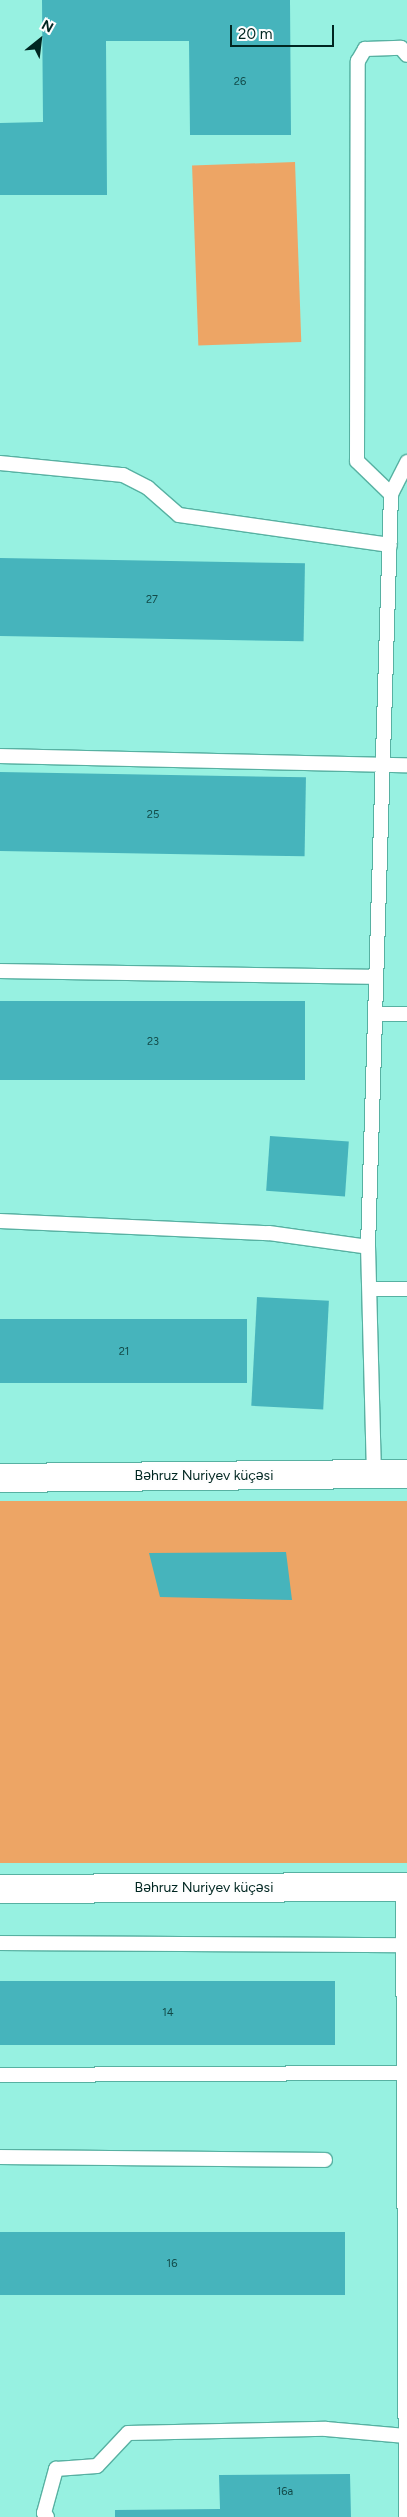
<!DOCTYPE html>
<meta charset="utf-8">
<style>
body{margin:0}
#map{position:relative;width:407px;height:2517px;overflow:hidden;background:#97f1e1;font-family:Figtree,sans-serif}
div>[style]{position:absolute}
.green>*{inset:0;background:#eda565;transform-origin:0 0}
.building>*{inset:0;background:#46b4bc;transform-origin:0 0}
.roads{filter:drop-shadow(1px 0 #57b1a2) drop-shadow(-1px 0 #57b1a2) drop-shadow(0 1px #57b1a2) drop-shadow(0 -1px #57b1a2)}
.service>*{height:14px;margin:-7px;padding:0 7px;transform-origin:7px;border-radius:7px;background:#fff}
.minor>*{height:28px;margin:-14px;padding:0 14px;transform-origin:14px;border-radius:14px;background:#fff}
span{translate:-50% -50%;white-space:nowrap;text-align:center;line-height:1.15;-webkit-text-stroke:4px #fefefe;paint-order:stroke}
.number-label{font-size:11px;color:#124a48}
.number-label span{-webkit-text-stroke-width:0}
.street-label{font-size:14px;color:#002621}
.north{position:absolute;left:15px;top:15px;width:50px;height:50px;-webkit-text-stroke:4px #fefefe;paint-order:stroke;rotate:29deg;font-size:14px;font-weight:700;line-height:20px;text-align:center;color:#002621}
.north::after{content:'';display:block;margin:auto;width:18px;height:22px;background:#002621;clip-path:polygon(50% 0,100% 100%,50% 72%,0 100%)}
.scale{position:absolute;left:230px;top:25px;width:104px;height:22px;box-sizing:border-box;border:2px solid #002621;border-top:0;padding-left:6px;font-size:15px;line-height:18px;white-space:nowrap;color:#002621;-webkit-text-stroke:4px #fefefe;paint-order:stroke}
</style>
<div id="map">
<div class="green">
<i style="left:295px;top:162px;width:180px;height:103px;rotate:88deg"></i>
<i style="left:407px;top:1501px;width:362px;height:407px;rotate:90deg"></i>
</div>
<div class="building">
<i style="clip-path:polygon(42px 0,290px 0,291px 135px,190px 135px,189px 41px,106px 41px,107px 195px,0 195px,0 123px,43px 122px)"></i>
<i style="left:0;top:558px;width:305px;height:78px;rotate:1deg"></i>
<i style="left:0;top:772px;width:306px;height:79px;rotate:1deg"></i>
<i style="left:0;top:1001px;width:305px;height:79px"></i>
<i style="left:270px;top:1136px;width:79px;height:55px;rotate:4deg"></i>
<i style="left:257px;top:1297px;width:72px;height:109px;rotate:3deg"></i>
<i style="left:247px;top:1319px;width:64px;height:247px;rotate:90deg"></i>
<i style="clip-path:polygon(286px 1552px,292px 1600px,160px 1597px,149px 1553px)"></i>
<i style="left:0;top:1981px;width:335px;height:64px"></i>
<i style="left:0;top:2232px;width:345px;height:63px"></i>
<i style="clip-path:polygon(350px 2474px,351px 2517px,115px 2517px,115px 2510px,220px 2509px,219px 2475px)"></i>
</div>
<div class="roads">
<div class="service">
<i style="left:0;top:463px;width:124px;rotate:5.6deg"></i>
<i style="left:123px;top:475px;width:28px;rotate:27deg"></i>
<i style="left:148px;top:488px;width:41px;rotate:41.1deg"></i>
<i style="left:179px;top:515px;width:213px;rotate:8.1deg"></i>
<i style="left:391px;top:494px;width:47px;rotate:-135.9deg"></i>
<i style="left:357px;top:461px;width:400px;rotate:-89.9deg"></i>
<i style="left:358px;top:61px;width:14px;rotate:-60deg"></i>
<i style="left:365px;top:49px;width:36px;rotate:-2deg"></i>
<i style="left:401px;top:48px;width:9px;rotate:49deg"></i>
<i style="left:0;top:756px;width:407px;rotate:1.3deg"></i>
<i style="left:0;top:971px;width:376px;rotate:0.9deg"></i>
<i style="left:375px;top:1014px;width:32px"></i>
<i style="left:0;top:1221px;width:269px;rotate:2.6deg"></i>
<i style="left:269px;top:1233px;width:100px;rotate:8deg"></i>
<i style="left:370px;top:1289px;width:37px"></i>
<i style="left:374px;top:1475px;width:228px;rotate:-91.5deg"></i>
<i style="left:368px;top:1247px;width:753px;rotate:-88.25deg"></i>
<i style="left:391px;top:494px;width:36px;rotate:-63deg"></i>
<i style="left:403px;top:1887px;width:630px;rotate:89.73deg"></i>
<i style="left:0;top:1943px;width:403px;rotate:0.3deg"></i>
<i style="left:0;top:2075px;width:407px;rotate:-0.3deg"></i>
<i style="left:0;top:2157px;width:325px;rotate:0.5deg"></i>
<i style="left:47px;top:2517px;width:5px;rotate:-127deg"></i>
<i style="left:44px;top:2513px;width:46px;rotate:-74.7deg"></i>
<i style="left:56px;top:2469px;width:41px;rotate:-4.2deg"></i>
<i style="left:97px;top:2466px;width:45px;rotate:-46.8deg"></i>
<i style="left:128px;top:2433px;width:198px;rotate:-1.2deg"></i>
<i style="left:326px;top:2429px;width:80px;rotate:5deg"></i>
</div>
<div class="minor">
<i style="left:0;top:1478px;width:407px;rotate:-0.6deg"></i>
<i style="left:0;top:1889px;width:407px;rotate:-0.3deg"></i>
</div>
</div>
<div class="number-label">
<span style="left:240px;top:82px">26</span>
<span style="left:152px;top:600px">27</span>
<span style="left:153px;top:815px">25</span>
<span style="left:153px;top:1042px">23</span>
<span style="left:124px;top:1352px">21</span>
<span style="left:168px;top:2013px">14</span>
<span style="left:172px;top:2264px">16</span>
<span style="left:285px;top:2492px">16a</span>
</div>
<div class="street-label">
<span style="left:204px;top:1476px">Bəhruz Nuriyev küçəsi</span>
<span style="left:204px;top:1888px">Bəhruz Nuriyev küçəsi</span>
</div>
<div class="north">N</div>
<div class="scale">20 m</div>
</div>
